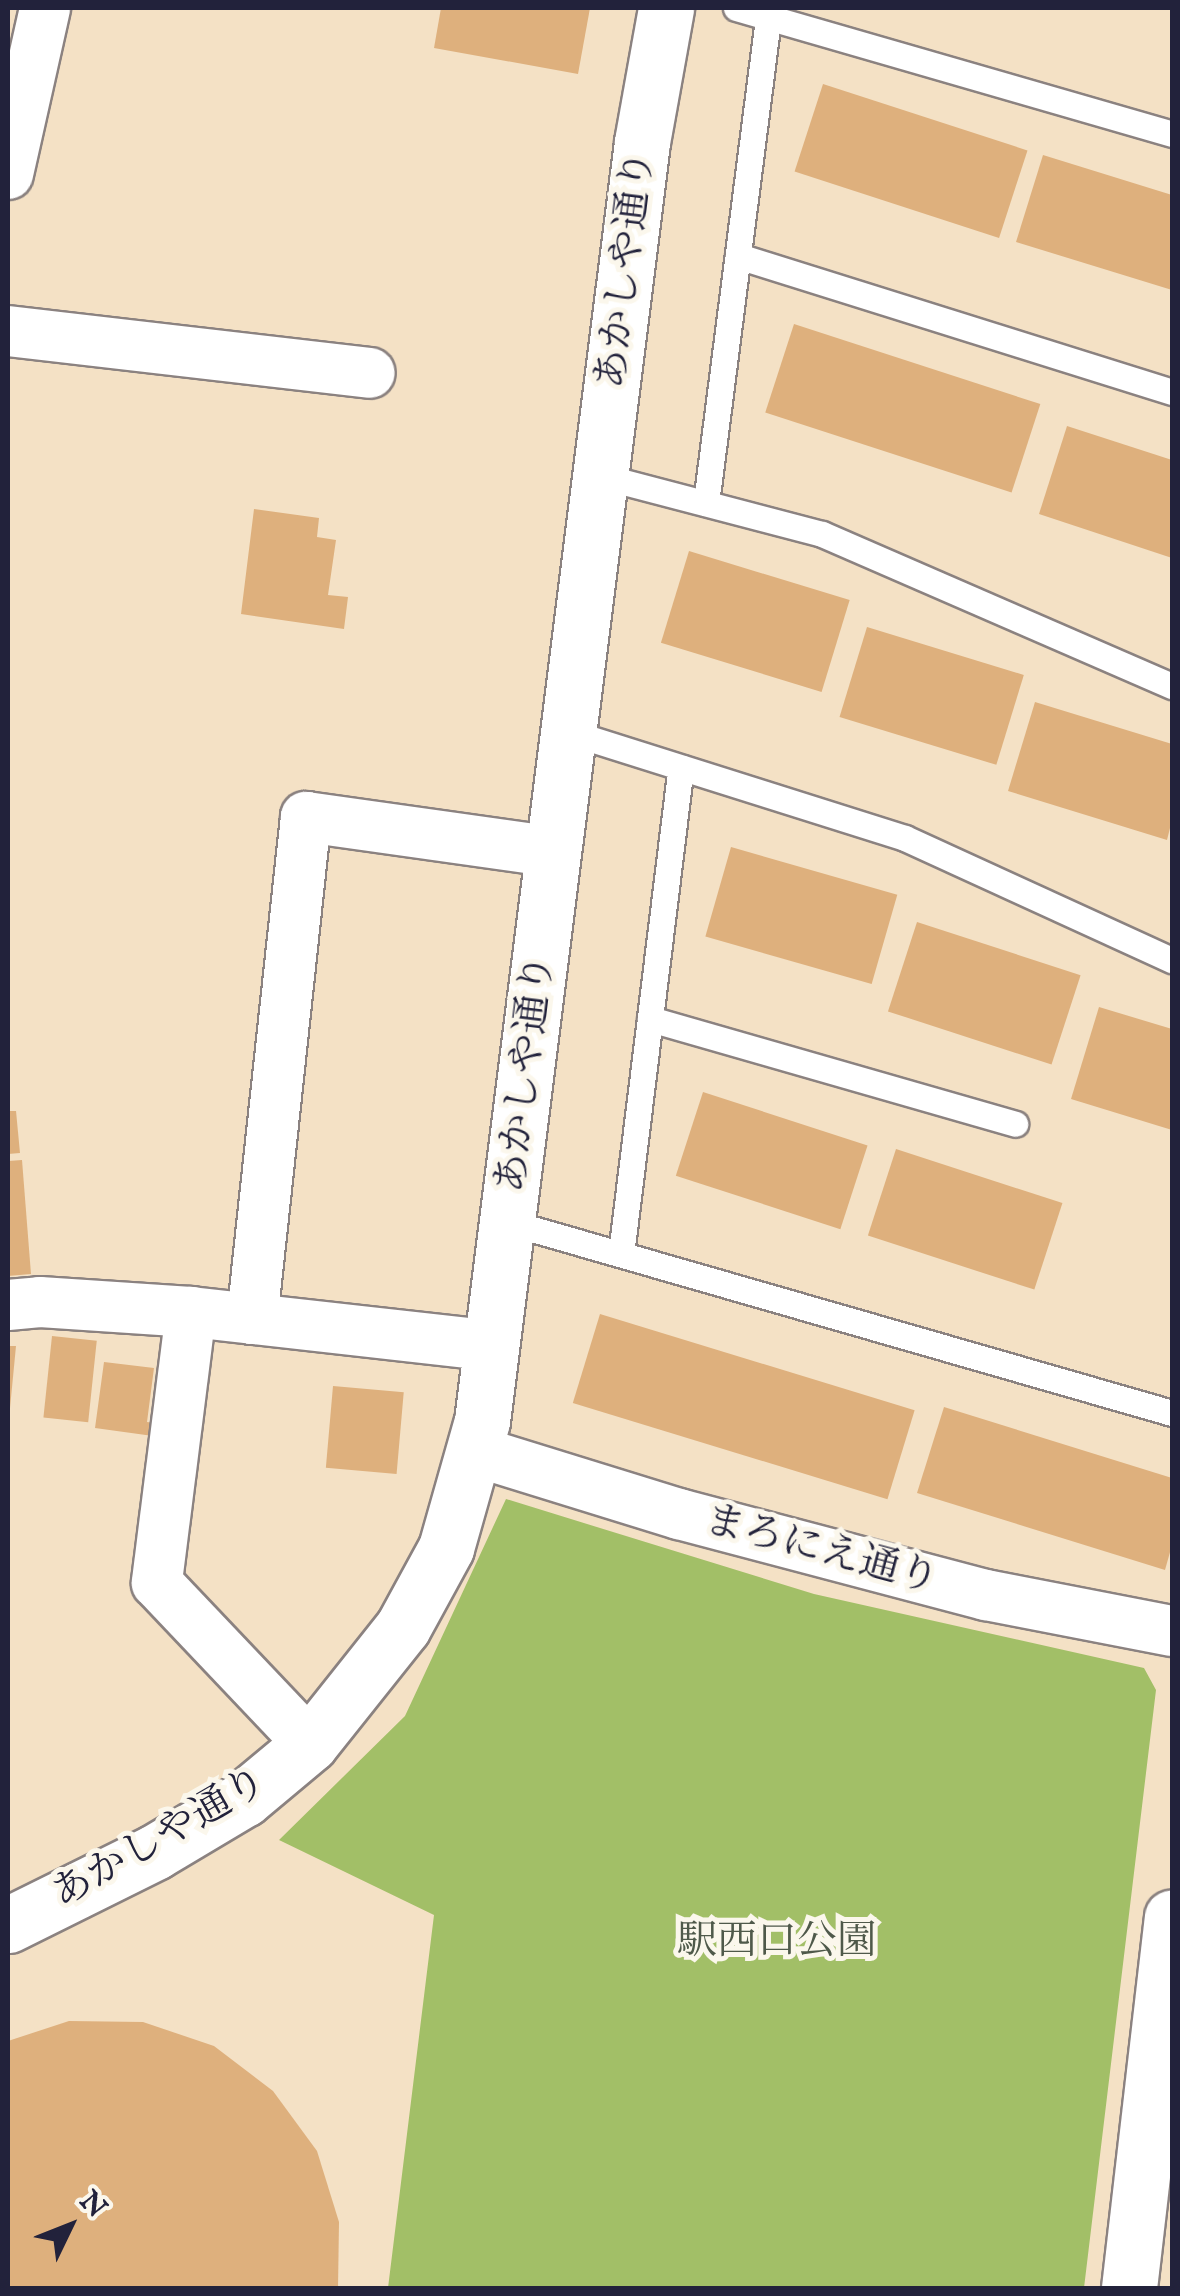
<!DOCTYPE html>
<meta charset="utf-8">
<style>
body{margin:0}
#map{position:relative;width:1180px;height:2296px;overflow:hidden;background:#f4e1c5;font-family:"IM FELL English","Noto Serif JP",serif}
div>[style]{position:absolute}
.green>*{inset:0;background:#a2bf67}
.building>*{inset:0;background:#deb07d;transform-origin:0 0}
.roads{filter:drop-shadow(2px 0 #8b8280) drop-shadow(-2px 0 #8b8280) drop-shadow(0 2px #8b8280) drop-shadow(0 -2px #8b8280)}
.service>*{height:25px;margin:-12.5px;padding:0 12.5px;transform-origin:12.5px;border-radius:12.5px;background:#fff}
.minor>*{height:50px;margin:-25px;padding:0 25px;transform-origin:25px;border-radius:25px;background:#fff}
.tertiary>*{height:55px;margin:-27.5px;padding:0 27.5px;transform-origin:27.5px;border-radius:27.5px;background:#fff}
span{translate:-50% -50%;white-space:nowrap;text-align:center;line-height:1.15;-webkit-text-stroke:10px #fbf7ec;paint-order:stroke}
.street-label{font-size:40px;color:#22223b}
.park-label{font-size:40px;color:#4f594a}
.frame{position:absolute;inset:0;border:10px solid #22223b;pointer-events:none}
.north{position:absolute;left:20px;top:2176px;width:100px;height:100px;-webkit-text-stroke:8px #fbf7ec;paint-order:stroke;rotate:47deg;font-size:28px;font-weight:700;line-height:40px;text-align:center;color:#22223b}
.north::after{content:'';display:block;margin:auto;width:35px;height:45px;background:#22223b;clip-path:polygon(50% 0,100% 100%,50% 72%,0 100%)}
</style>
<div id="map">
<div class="green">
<i style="clip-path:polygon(506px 1499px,814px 1594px,1144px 1668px,1156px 1690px,1084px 2288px,388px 2288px,434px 1915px,279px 1840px,405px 1716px)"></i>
</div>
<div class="building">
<i style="clip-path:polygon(441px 8px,590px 8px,578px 74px,434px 48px)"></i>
<i style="left:823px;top:84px;width:215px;height:92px;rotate:18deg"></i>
<i style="clip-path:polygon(1043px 155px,1172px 195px,1172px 290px,1016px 242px)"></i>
<i style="left:794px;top:324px;width:259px;height:93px;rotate:18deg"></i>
<i style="clip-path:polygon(1067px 426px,1172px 460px,1172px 558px,1039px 514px)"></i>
<i style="clip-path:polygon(254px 509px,319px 518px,317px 537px,336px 540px,328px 595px,348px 597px,344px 629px,241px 614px)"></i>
<i style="left:689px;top:551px;width:168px;height:96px;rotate:17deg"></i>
<i style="left:867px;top:627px;width:164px;height:94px;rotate:17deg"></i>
<i style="clip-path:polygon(1035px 702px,1172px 744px,1172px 820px,1167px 840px,1008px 791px)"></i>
<i style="left:731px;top:847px;width:173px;height:93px;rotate:16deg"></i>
<i style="left:917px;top:922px;width:172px;height:94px;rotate:18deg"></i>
<i style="clip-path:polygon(1099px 1007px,1172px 1029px,1172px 1130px,1071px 1099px)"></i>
<i style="left:703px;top:1092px;width:173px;height:88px;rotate:18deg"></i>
<i style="clip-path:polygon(8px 1111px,16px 1111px,20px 1153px,8px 1154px)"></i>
<i style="left:896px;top:1149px;width:175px;height:91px;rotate:18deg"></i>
<i style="clip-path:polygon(22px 1160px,31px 1274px,8px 1276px,8px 1161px)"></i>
<i style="left:600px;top:1314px;width:329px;height:93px;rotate:17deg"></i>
<i style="left:52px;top:1336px;width:45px;height:82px;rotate:6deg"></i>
<i style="clip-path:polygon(8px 1346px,16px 1346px,10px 1408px,8px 1408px)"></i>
<i style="clip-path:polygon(104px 1362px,154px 1368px,147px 1422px,155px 1423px,153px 1436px,95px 1428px)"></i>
<i style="left:333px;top:1386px;width:71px;height:82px;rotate:5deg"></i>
<i style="clip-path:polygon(944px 1407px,1172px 1478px,1172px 1545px,1165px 1570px,917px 1493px)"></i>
<i style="clip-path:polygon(69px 2021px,143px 2022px,214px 2046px,273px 2091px,317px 2151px,339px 2222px,338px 2288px,8px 2288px,8px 2041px)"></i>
</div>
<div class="roads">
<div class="service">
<i style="left:736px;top:8px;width:454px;rotate:16.1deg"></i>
<i style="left:738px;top:256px;width:455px;rotate:17.4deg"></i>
<i style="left:601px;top:476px;width:228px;rotate:14.7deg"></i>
<i style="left:822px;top:534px;width:382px;rotate:23.5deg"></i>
<i style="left:706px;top:503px;width:490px;rotate:-82.7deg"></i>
<i style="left:569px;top:732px;width:352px;rotate:17.5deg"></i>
<i style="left:905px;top:838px;width:294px;rotate:24.6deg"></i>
<i style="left:650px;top:1019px;width:380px;rotate:16deg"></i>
<i style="left:508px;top:1222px;width:691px;rotate:16.05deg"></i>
<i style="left:621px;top:1254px;width:490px;rotate:-83deg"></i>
</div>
<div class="minor">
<i style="left:8px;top:174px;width:170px;rotate:-77.4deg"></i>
<i style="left:8px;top:331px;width:364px;rotate:6.6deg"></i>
<i style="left:8px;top:1305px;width:32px;rotate:-5deg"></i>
<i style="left:40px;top:1302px;width:151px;rotate:3.8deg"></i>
<i style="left:191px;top:1312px;width:304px;rotate:6.4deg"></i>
<i style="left:191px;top:1312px;width:273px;rotate:97.2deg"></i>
<i style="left:157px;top:1583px;width:222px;rotate:46.5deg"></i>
<i style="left:252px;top:1319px;width:505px;rotate:-83.86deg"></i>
<i style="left:306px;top:817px;width:250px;rotate:8deg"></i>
<i style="left:475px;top:1451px;width:214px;rotate:17.2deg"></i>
<i style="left:679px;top:1514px;width:318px;rotate:14.8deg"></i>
<i style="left:986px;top:1595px;width:189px;rotate:11deg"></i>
</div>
<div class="tertiary">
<i style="left:8px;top:1925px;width:164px;rotate:-26.4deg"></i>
<i style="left:155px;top:1852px;width:104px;rotate:-30.8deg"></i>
<i style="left:244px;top:1799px;width:86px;rotate:-39.8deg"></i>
<i style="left:310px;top:1744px;width:149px;rotate:-51.5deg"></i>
<i style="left:403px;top:1627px;width:90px;rotate:-61.4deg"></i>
<i style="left:446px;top:1548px;width:132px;rotate:-74.2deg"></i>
<i style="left:482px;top:1421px;width:1289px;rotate:-82.87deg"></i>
<i style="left:642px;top:142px;width:136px;rotate:-79.8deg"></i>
<i style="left:1129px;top:2288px;width:373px;rotate:-83.4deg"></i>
</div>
</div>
<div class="street-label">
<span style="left:627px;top:270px;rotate:-83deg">あかしや通り</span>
<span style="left:527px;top:1074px;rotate:-83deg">あかしや通り</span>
<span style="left:821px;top:1551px;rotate:15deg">まろにえ通り</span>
<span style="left:160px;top:1839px;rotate:-30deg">あかしや通り</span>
</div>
<div class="park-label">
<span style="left:777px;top:1943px">駅西口公園</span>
</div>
<div class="frame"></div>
<div class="north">N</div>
</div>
